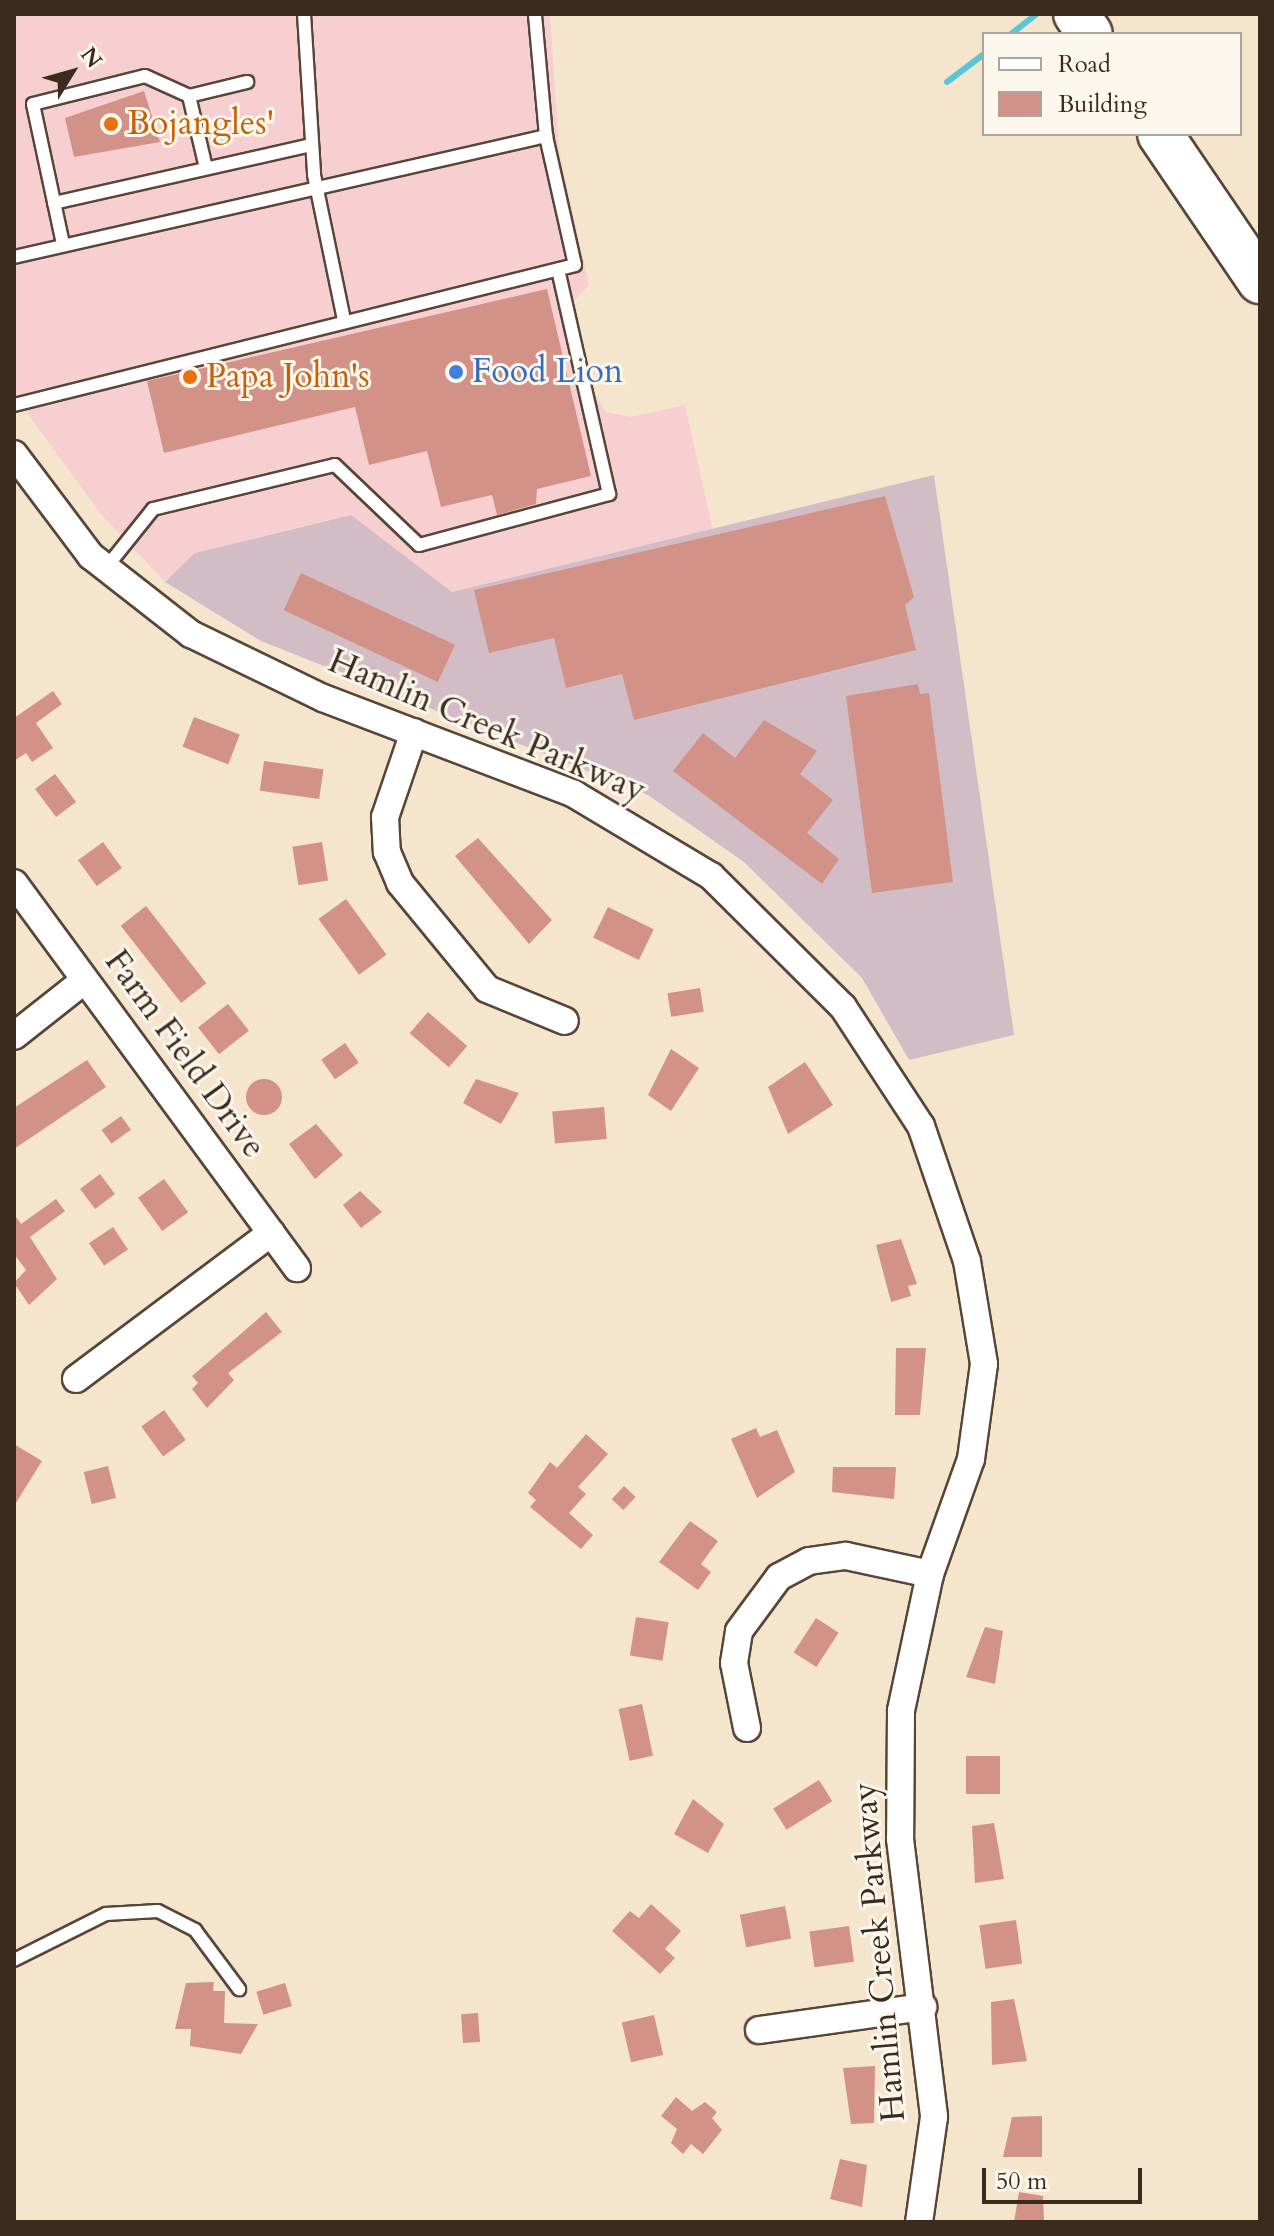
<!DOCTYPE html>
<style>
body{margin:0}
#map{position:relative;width:1274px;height:2236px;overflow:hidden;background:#f5e5cc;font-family:Cardo,serif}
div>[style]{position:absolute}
.built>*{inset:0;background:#f7cfd1}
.industrial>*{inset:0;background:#d2bdc6}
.stream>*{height:6px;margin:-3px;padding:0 3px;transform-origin:3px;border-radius:3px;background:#5ac5d5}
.building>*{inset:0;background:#d39288;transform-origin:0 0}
.round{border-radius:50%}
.roads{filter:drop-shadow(2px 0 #574638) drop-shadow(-2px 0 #574638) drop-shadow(0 2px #574638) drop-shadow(0 -2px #574638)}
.service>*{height:12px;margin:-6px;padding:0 6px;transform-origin:6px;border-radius:6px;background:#fff}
.minor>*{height:26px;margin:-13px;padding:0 13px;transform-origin:13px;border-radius:13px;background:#fff}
.motorway>*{height:44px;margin:-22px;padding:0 22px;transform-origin:22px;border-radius:22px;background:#fff}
.dots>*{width:22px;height:22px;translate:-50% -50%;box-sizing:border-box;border:4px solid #fbf7ec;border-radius:50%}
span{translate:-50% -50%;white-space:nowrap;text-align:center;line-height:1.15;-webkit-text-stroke:6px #fbf7ec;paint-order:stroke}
.food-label{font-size:34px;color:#c56008}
.left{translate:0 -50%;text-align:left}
.shop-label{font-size:34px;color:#366cbe}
.street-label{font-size:34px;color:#3b2a1e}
.frame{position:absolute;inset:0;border:16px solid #3b2a1e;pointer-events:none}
.legend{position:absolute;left:982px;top:32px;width:260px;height:104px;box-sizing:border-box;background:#fbf7ec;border:2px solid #aea59a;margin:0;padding:10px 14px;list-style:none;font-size:24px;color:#3b2a1e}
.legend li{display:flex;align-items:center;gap:16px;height:40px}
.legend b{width:40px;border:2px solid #aea59a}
.north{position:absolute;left:32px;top:32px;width:80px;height:80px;-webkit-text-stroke:6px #fbf7ec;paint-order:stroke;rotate:53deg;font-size:22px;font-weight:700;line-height:32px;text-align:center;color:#3b2a1e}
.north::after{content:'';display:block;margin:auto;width:28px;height:36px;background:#3b2a1e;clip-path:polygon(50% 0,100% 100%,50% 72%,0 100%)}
.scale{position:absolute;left:982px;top:2168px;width:160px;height:36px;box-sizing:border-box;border:4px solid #3b2a1e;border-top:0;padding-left:10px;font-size:24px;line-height:28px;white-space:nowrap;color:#3b2a1e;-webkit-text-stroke:6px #fbf7ec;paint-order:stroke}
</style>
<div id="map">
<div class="built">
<i style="clip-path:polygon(14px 14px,550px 14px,559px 150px,589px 285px,572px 303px,593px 392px,606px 412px,631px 417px,685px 405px,713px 530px,452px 592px,350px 515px,196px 553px,165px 582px,100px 513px,14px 395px)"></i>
</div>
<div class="industrial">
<i style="clip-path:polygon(934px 475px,1014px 1035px,909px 1060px,862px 978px,744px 862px,648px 795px,261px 641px,165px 582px,195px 553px,351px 515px,452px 592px)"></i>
</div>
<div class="stream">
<i style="left:1011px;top:34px;width:33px;rotate:-38deg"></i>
<i style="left:947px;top:82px;width:46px;rotate:-37.1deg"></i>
</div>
<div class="building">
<i style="clip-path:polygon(144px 91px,160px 142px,74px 157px,65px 118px)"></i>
<i style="clip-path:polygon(547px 289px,591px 476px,537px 489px,536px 504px,497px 515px,492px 495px,441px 507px,427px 451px,369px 465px,355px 407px,164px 453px,147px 381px)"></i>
<i style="clip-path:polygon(885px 496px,914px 597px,905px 605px,916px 650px,634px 720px,622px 674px,566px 688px,554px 638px,489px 653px,474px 590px)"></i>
<i style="left:301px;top:573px;width:170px;height:41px;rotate:25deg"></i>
<i style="clip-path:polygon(918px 684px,920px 694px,929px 693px,953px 882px,872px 893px,846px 696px)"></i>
<i style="clip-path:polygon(53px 691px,62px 704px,36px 723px,53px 748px,32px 762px,26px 753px,14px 761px,14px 718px)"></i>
<i style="left:194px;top:717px;width:49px;height:32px;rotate:21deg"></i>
<i style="clip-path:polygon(764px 720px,817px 751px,800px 774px,833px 800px,807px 833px,839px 859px,822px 884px,673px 771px,703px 733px,735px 758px)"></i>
<i style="left:264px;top:761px;width:60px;height:30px;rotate:8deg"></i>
<i style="left:55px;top:774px;width:35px;height:25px;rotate:53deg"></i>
<i style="clip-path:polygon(478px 838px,552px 920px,529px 944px,455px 856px)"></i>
<i style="left:103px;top:842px;width:32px;height:31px;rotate:54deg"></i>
<i style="left:322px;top:842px;width:39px;height:30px;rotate:81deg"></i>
<i style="left:346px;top:899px;width:69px;height:34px;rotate:54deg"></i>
<i style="left:146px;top:906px;width:98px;height:32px;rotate:52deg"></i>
<i style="left:608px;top:907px;width:51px;height:34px;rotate:26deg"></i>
<i style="left:700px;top:988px;width:24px;height:33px;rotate:81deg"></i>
<i style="left:228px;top:1004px;width:34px;height:38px;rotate:52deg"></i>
<i style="left:428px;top:1012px;width:52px;height:28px;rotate:41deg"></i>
<i style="left:345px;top:1043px;width:24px;height:29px;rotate:55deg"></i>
<i style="clip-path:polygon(671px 1049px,699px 1068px,671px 1111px,648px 1095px)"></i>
<i style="clip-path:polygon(87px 1060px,106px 1087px,14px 1149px,14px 1108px)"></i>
<i style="clip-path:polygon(805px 1062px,833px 1105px,788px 1134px,768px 1087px)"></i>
<i class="round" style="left:246px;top:1079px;width:36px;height:36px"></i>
<i style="clip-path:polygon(476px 1079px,519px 1093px,501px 1124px,463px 1103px)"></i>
<i style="left:604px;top:1107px;width:32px;height:52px;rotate:85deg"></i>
<i style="left:121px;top:1116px;width:17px;height:24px;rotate:54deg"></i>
<i style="clip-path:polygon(316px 1124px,343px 1155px,315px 1179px,289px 1144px)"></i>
<i style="left:100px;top:1174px;width:25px;height:25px;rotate:53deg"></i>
<i style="left:164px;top:1179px;width:41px;height:32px;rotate:54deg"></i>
<i style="clip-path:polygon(360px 1191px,382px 1212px,361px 1228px,343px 1205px)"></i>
<i style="clip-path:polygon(56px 1199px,65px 1211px,30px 1237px,57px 1279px,29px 1305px,14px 1283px,26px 1270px,14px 1254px,14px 1214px,21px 1224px)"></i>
<i style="left:113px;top:1227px;width:27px;height:29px;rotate:56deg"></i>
<i style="clip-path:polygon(901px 1239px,917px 1284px,908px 1286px,911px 1296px,891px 1302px,876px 1245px)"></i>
<i style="clip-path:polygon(266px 1312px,282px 1332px,228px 1373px,234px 1380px,207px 1408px,192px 1389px,198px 1383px,192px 1376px)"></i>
<i style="clip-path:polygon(896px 1348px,926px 1348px,920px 1415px,895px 1415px)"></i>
<i style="left:164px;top:1410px;width:37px;height:28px;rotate:54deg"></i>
<i style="clip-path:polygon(756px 1428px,760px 1437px,777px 1430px,795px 1472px,757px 1498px,731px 1439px)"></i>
<i style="clip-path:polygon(586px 1434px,608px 1454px,578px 1487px,586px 1494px,569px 1513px,593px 1535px,581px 1549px,530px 1507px,536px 1500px,528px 1493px,550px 1462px,557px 1468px)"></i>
<i style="clip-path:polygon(14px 1444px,42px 1461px,14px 1506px)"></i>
<i style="left:108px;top:1466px;width:33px;height:25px;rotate:76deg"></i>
<i style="clip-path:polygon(833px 1467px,896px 1467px,894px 1499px,832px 1492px)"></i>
<i style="left:624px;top:1486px;width:16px;height:18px;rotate:43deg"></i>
<i style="clip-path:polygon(690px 1521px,718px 1541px,701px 1564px,711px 1572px,698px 1590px,659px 1562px)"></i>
<i style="left:636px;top:1617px;width:33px;height:39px;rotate:9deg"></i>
<i style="left:816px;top:1618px;width:27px;height:41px;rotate:33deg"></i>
<i style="clip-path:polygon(985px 1627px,1003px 1631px,995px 1684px,966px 1677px)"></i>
<i style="left:642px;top:1704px;width:53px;height:24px;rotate:78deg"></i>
<i style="left:966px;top:1756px;width:34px;height:38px"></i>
<i style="left:819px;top:1780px;width:25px;height:54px;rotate:58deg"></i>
<i style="clip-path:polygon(693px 1799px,724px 1824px,708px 1853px,674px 1834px)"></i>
<i style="clip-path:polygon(994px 1823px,1004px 1879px,975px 1883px,972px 1826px)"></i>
<i style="clip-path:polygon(651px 1904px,681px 1931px,665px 1949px,675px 1958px,660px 1974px,612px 1931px,630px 1911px,639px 1918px)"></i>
<i style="left:785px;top:1906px;width:33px;height:46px;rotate:79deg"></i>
<i style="left:1016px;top:1920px;width:44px;height:37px;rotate:82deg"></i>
<i style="left:849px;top:1926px;width:36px;height:40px;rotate:82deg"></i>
<i style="clip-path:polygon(214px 1982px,213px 1991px,225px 1991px,224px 2023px,258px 2024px,241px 2054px,190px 2046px,191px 2029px,175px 2029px,186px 1983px)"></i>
<i style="left:285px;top:1983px;width:24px;height:30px;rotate:73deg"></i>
<i style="clip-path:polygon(1014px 1999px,1027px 2061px,992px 2065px,991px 2002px)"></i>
<i style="left:478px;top:2013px;width:29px;height:17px;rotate:86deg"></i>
<i style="left:654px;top:2015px;width:41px;height:33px;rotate:77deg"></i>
<i style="clip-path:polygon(875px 2066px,874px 2123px,851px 2124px,843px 2068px)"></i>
<i style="clip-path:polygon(676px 2097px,692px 2111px,705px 2102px,717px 2112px,712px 2118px,722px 2130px,703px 2154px,691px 2144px,683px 2154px,671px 2143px,677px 2129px,661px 2116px)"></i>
<i style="clip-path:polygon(1042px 2116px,1042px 2157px,1003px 2157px,1012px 2117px)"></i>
<i style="clip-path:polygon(840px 2159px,867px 2165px,862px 2207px,830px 2199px)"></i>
<i style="clip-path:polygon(1019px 2192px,1043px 2196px,1044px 2222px,1014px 2222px)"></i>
</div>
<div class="roads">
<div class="service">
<i style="left:304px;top:14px;width:161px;rotate:86.4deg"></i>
<i style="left:314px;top:175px;width:148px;rotate:78.3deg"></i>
<i style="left:206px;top:168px;width:74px;rotate:-103.3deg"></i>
<i style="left:189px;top:96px;width:60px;rotate:-13.6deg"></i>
<i style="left:54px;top:203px;width:263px;rotate:-12.7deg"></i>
<i style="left:63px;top:244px;width:143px;rotate:-102.1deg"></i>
<i style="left:33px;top:104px;width:115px;rotate:-14deg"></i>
<i style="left:145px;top:76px;width:48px;rotate:24.4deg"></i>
<i style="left:14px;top:257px;width:546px;rotate:-12.81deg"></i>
<i style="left:14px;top:405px;width:578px;rotate:-14.01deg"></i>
<i style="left:575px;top:265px;width:132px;rotate:-102.7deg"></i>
<i style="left:546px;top:136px;width:122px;rotate:-95.2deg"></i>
<i style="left:105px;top:569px;width:77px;rotate:-51.3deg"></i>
<i style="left:153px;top:509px;width:187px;rotate:-13.6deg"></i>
<i style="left:335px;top:465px;width:116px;rotate:43.6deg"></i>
<i style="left:419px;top:545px;width:197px;rotate:-15deg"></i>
<i style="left:609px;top:494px;width:230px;rotate:-102.8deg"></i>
<i style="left:14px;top:1960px;width:103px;rotate:-26.6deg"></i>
<i style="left:106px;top:1914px;width:52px;rotate:-3.3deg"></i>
<i style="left:158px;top:1911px;width:42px;rotate:27.2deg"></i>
<i style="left:195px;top:1930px;width:74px;rotate:53.3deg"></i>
</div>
<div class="minor">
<i style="left:14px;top:454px;width:128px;rotate:53deg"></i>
<i style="left:91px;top:556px;width:127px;rotate:38deg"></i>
<i style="left:191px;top:634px;width:147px;rotate:25.9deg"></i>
<i style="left:323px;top:698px;width:269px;rotate:20.9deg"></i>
<i style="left:574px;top:794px;width:160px;rotate:30.9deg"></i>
<i style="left:711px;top:876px;width:186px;rotate:44.8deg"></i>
<i style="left:843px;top:1007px;width:142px;rotate:56.8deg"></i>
<i style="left:921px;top:1126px;width:143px;rotate:71.2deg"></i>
<i style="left:967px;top:1261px;width:104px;rotate:80.6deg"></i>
<i style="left:984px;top:1364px;width:96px;rotate:97.8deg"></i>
<i style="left:971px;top:1459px;width:122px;rotate:109.6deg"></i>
<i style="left:930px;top:1574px;width:140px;rotate:102deg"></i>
<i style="left:901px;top:1711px;width:128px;rotate:90.4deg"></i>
<i style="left:900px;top:1839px;width:280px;rotate:83deg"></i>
<i style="left:934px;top:2117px;width:106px;rotate:98.1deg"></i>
<i style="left:414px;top:732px;width:90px;rotate:108.8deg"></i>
<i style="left:385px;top:817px;width:35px;rotate:87deg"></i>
<i style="left:387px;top:852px;width:34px;rotate:67deg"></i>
<i style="left:400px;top:883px;width:137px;rotate:50.6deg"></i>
<i style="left:487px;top:989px;width:84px;rotate:22.3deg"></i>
<i style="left:14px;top:883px;width:478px;rotate:53.7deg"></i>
<i style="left:14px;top:1036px;width:90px;rotate:-38.3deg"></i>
<i style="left:76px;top:1379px;width:244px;rotate:-36.8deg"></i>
<i style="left:747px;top:1728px;width:66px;rotate:-101.3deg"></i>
<i style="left:734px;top:1663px;width:32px;rotate:-81deg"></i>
<i style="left:739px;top:1631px;width:67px;rotate:-53.5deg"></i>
<i style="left:779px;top:1577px;width:34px;rotate:-28deg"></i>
<i style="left:809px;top:1561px;width:37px;rotate:-8deg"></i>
<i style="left:846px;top:1556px;width:86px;rotate:12.1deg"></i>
<i style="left:759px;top:2030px;width:166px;rotate:-8deg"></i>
</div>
<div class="motorway">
<i style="left:1076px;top:14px;width:24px;rotate:55deg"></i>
<i style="left:1160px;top:134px;width:178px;rotate:55.8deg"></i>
</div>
</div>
<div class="dots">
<i style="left:111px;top:124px;background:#e8710a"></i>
<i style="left:456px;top:372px;background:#3f7fe0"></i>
<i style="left:190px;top:377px;background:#e8710a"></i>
</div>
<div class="food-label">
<span class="left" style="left:127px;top:124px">Bojangles'</span>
<span class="left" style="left:206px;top:377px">Papa John's</span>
</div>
<div class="shop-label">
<span class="left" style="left:472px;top:372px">Food Lion</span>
</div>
<div class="street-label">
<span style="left:487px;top:726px;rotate:23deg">Hamlin Creek Parkway</span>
<span style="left:185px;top:1054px;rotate:54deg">Farm Field Drive</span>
<span style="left:879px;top:1952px;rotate:-95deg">Hamlin Creek Parkway</span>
</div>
<div class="frame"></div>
<ul class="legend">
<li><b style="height:10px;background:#fff"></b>Road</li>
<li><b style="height:22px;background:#d39288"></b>Building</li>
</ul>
<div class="north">N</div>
<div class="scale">50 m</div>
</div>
